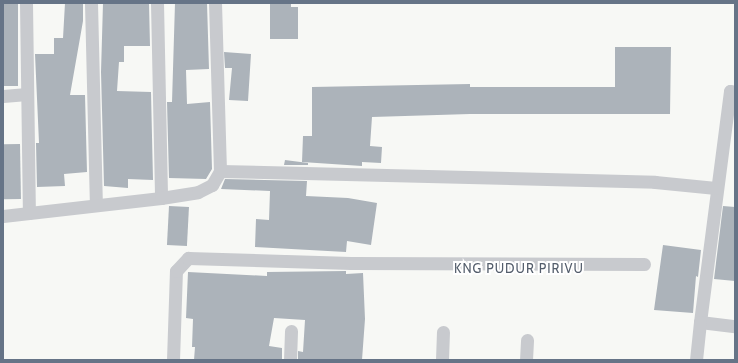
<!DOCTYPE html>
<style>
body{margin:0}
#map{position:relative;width:738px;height:363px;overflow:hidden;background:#f7f8f5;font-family:Cabin,sans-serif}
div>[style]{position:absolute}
.building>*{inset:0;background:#acb3ba;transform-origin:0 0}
.minor>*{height:13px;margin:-6.5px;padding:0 6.5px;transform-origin:6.5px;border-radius:6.5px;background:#c8cace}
span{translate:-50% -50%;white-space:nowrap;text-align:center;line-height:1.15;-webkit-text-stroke:4px #fff;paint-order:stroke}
.neighbourhood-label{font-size:13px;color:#545e6c;letter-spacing:1px}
.frame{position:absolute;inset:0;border:4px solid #667487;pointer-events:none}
</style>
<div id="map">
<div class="building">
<i style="left:3px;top:3px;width:15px;height:83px"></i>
<i style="clip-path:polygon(65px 3px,83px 3px,83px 21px,70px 95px,85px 95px,87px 172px,64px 174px,65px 186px,37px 187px,36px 143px,39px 143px,35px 54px,54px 54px,54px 38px,63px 38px)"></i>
<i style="clip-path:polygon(103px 3px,149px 3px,150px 46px,124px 46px,124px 62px,119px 62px,117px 91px,151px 92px,153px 180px,128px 179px,128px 188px,104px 186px,101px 72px)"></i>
<i style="clip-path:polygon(175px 3px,207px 3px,209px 69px,186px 70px,187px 104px,210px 102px,212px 169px,206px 179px,169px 178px,167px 102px,172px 102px)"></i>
<i style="clip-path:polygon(270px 3px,291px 3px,291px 7px,298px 7px,298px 39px,270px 39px)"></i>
<i style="clip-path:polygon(615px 47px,671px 47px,670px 114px,470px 114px,372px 117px,370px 146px,382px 147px,381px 163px,362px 162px,362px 166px,302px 162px,303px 136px,312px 136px,312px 87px,470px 84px,470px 87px,615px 87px)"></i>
<i style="clip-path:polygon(224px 52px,251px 54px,248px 101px,229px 100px,232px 68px,225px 68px)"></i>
<i style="left:20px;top:144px;width:55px;height:17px;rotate:89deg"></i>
<i style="clip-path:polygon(285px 160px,308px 163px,308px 165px,284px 165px)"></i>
<i style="clip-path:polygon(225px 179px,307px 181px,306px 196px,348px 198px,377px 203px,371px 245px,347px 241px,346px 252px,255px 247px,256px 219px,269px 220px,270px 191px,221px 189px)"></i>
<i style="left:169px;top:206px;width:20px;height:39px;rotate:3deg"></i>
<i style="clip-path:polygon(723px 206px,735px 207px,735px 281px,714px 279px)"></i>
<i style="clip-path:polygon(663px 245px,701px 250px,698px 277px,696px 276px,693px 313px,654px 310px)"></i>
<i style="clip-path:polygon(346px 271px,346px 274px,363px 273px,365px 319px,362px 360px,298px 360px,298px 351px,303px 352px,305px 320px,274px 318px,269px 346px,282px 348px,282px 360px,194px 360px,195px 347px,192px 347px,193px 319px,186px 318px,188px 272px,267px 276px,267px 272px)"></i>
</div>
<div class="minor">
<i style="left:26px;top:3px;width:210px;rotate:89.2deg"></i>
<i style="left:91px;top:3px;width:202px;rotate:88.6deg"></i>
<i style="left:157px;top:3px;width:195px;rotate:88.8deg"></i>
<i style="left:735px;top:92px;width:5px;rotate:-169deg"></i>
<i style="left:730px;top:91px;width:233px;rotate:97.4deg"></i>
<i style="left:700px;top:322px;width:35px;rotate:7deg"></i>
<i style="left:3px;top:96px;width:24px;rotate:-5deg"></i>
<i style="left:220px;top:171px;width:435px;rotate:1.4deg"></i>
<i style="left:655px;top:182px;width:61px;rotate:5.6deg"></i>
<i style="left:3px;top:216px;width:159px;rotate:-6.5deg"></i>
<i style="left:161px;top:198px;width:37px;rotate:-9deg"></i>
<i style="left:198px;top:192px;width:16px;rotate:-27deg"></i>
<i style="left:212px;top:185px;width:16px;rotate:-60deg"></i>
<i style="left:220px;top:171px;width:168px;rotate:-91.7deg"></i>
<i style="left:173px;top:360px;width:89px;rotate:-88.1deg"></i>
<i style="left:176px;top:271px;width:18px;rotate:-47deg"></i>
<i style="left:188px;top:258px;width:163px;rotate:1.8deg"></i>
<i style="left:351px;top:263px;width:293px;rotate:0.2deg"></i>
<i style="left:290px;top:360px;width:29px;rotate:-88deg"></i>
<i style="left:442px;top:360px;width:28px;rotate:-88deg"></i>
<i style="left:526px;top:360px;width:20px;rotate:-87deg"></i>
<i style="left:696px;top:360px;width:38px;rotate:-84deg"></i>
</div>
<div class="neighbourhood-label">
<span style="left:519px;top:268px">KNG PUDUR PIRIVU</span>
</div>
<div class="frame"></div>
</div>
